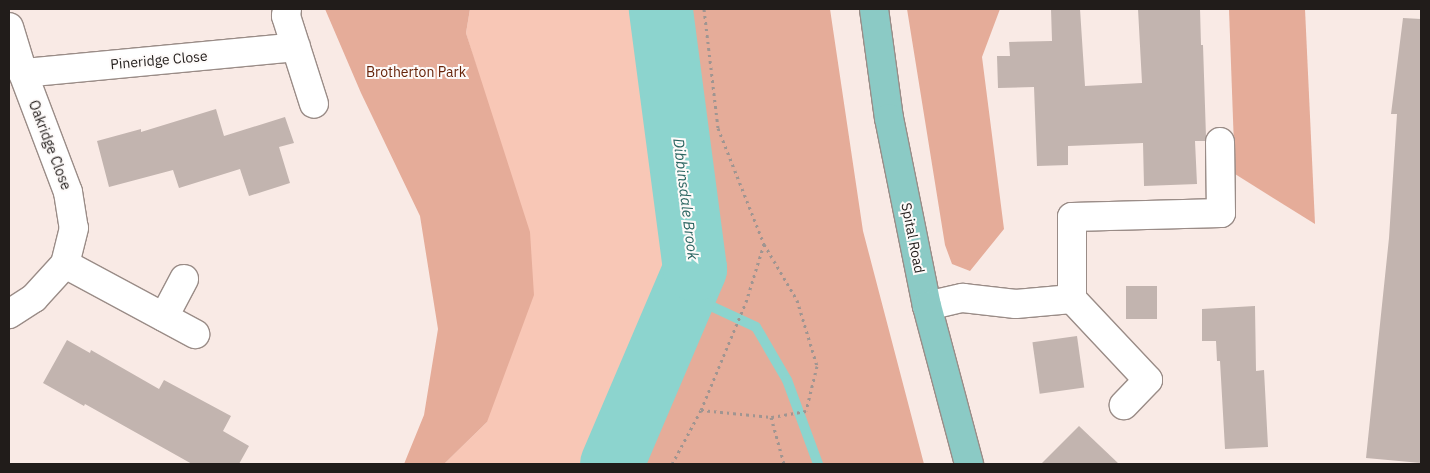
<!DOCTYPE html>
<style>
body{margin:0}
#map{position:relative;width:1430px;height:473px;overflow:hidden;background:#f9eae5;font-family:"IBM Plex Sans",sans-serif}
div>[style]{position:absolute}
.green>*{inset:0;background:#f8c7b6}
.forest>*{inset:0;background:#e5ac99}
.stream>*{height:10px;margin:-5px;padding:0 5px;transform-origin:5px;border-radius:5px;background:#8cd4ce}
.river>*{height:64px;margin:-32px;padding:0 32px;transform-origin:32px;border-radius:32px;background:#8cd4ce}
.building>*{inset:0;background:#c2b4af;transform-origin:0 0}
.path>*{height:3px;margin-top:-1.5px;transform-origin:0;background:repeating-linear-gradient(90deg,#a09591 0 2.5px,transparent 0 6.5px)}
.roads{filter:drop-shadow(1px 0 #9a8c87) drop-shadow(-1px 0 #9a8c87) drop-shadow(0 1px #9a8c87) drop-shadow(0 -1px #9a8c87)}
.minor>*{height:28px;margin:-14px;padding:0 14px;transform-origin:14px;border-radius:14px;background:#fff}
.major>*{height:28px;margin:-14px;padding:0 14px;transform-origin:14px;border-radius:14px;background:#8bcac5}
span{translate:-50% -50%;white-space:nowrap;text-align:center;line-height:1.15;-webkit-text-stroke:4px #fdfaf9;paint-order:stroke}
.street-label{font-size:14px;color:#211c1a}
.park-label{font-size:14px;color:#67240a}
.water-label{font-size:15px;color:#28635f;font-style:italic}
.frame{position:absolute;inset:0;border:10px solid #211c1a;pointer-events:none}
</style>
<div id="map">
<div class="green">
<i style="clip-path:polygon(470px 9px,661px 9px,695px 269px,612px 464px,444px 464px,487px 422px,493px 122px,466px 33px)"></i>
</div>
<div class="forest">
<i style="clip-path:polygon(325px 9px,470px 9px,466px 33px,530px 232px,534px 295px,487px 422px,444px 464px,404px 464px,424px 415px,438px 329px,420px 216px,361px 93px)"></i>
<i style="clip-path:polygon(661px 9px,830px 9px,863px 231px,924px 464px,612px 464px,695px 269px)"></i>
<i style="clip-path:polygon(907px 9px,1000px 9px,982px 57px,1004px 229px,970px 271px,952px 264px,945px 245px)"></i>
<i style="clip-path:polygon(1229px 9px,1305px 9px,1315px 224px,1235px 174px)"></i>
</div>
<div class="stream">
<i style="left:685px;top:294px;width:78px;rotate:24.9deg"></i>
<i style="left:756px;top:327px;width:61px;rotate:59.7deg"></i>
<i style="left:787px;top:380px;width:90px;rotate:69.7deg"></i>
</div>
<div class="river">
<i style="left:612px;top:464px;width:212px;rotate:-66.9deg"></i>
<i style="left:695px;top:269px;width:262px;rotate:-97.5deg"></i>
</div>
<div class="building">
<i style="clip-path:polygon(1051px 9px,1080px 9px,1085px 86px,1142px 83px,1138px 9px,1200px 9px,1201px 45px,1203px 45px,1206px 137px,1205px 141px,1195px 141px,1197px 184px,1144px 186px,1143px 143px,1068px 146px,1068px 165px,1037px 166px,1034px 87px,998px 88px,997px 56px,1010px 56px,1009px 42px,1052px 41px)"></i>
<i style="clip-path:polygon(1403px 18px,1421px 19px,1421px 463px,1366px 458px,1389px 238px,1397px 114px,1391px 114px)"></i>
<i style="clip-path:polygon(216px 109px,224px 136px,285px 117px,294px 143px,279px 147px,290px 183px,249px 196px,240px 169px,179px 188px,173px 170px,109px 187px,97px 141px,141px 129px,141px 132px)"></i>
<i style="left:1126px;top:286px;width:31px;height:33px"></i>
<i style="clip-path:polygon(1255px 306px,1256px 371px,1264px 370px,1268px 447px,1225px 449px,1220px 361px,1217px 361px,1216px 341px,1202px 341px,1202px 309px)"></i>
<i style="left:1077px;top:336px;width:52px;height:45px;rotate:82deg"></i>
<i style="clip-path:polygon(67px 340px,90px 353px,91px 350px,159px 389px,164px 380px,231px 416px,223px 431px,249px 446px,239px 464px,192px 464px,85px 404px,84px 406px,43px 383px)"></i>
<i style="clip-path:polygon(1079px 426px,1119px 464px,1041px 464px)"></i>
</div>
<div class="path">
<i style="left:704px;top:9px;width:120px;rotate:83.3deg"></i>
<i style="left:718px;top:128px;width:125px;rotate:68.4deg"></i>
<i style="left:764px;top:244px;width:65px;rotate:59.5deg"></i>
<i style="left:797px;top:300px;width:69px;rotate:73.1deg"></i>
<i style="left:817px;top:366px;width:46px;rotate:103.7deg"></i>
<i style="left:806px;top:411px;width:36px;rotate:170deg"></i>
<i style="left:701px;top:410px;width:117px;rotate:-67.4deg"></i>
<i style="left:746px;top:302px;width:61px;rotate:-72.8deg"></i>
<i style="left:672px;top:464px;width:61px;rotate:-61.8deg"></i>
<i style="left:701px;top:410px;width:70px;rotate:5.7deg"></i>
<i style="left:771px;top:417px;width:49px;rotate:74.5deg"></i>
</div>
<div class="roads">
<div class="minor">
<i style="left:287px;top:9px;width:7px;rotate:98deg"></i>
<i style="left:286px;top:16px;width:92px;rotate:72.3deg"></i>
<i style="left:9px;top:27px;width:48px;rotate:73.1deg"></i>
<i style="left:23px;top:73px;width:127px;rotate:69.3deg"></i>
<i style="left:68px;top:192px;width:36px;rotate:81deg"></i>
<i style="left:74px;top:228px;width:37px;rotate:104deg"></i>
<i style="left:65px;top:264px;width:46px;rotate:132.4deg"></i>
<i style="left:34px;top:298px;width:30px;rotate:147deg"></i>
<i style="left:23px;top:73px;width:274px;rotate:-5.4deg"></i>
<i style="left:65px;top:264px;width:148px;rotate:28.3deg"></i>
<i style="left:1072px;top:299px;width:82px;rotate:-90deg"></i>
<i style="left:1072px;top:217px;width:149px;rotate:-1.5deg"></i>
<i style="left:1221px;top:213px;width:71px;rotate:-90.8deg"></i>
<i style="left:927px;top:306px;width:37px;rotate:-13deg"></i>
<i style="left:963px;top:298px;width:53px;rotate:6.5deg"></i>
<i style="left:1016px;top:304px;width:56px;rotate:-5.1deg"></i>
<i style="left:1072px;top:299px;width:111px;rotate:46.8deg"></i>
<i style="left:1148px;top:380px;width:35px;rotate:134deg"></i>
<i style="left:164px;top:317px;width:43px;rotate:-62.2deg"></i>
</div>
<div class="major">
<i style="left:874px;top:9px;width:110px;rotate:82.2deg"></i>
<i style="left:889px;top:118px;width:192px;rotate:78.6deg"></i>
<i style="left:927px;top:306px;width:163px;rotate:75.1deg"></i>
</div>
</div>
<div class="street-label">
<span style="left:159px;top:60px;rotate:-5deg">Pineridge Close</span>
<span style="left:50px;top:145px;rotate:69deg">Oakridge Close</span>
<span style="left:913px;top:238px;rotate:79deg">Spital Road</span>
</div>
<div class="park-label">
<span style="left:416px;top:72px">Brotherton Park</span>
</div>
<div class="water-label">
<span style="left:686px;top:199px;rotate:83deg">Dibbinsdale Brook</span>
</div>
<div class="frame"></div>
</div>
